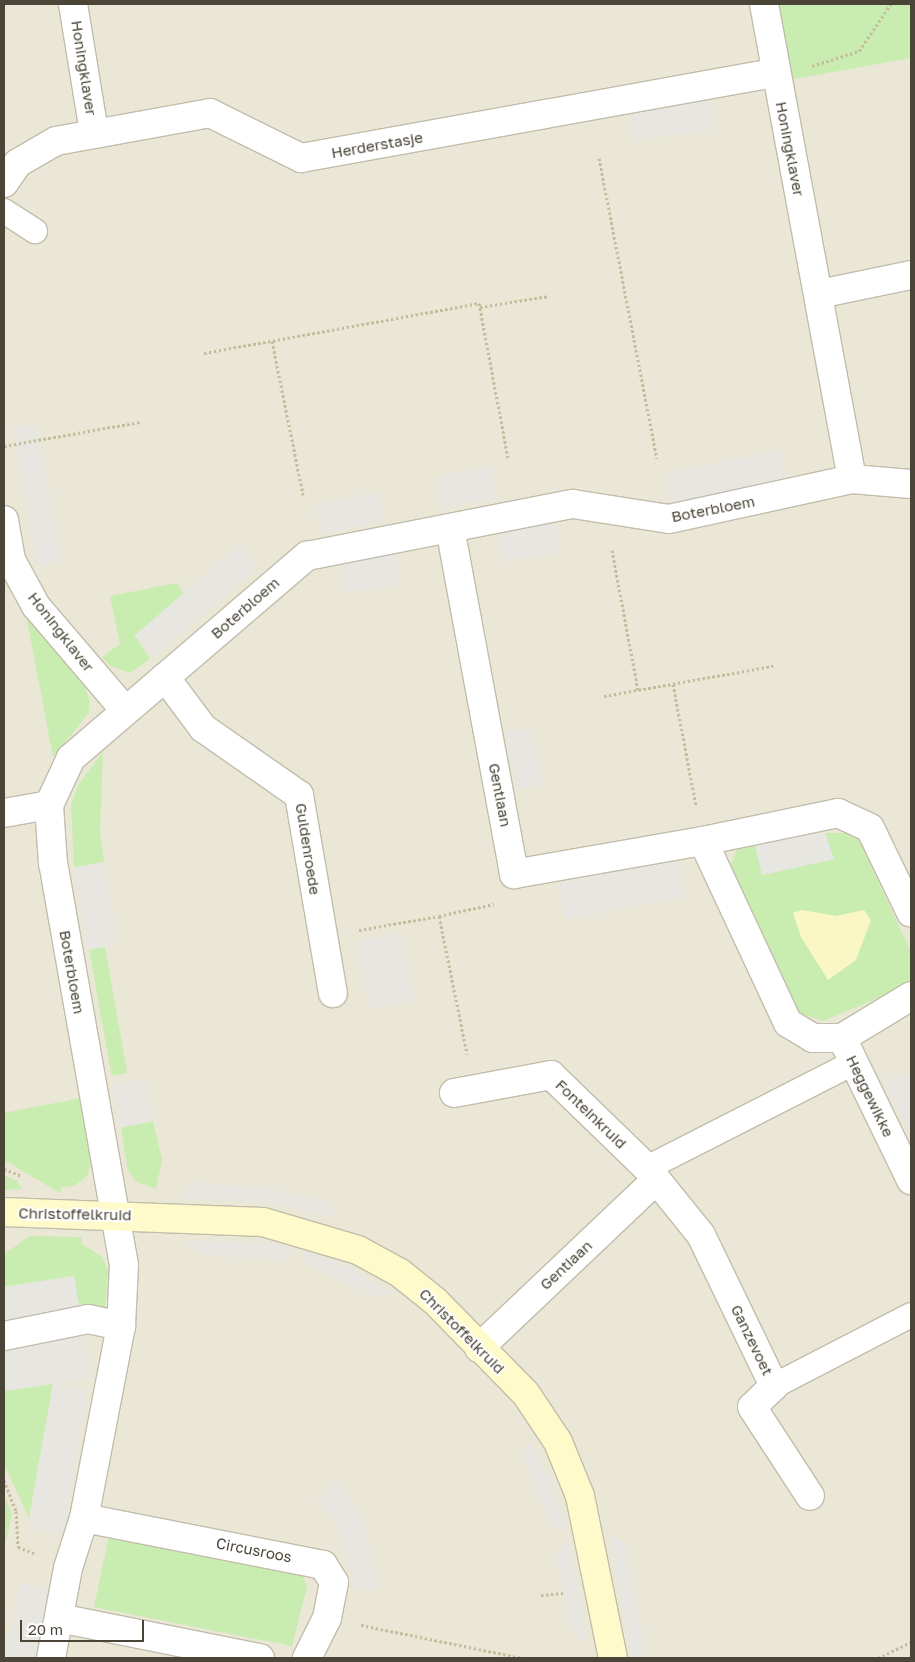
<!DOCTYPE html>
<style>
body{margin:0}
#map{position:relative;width:915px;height:1662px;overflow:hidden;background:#f6f4ea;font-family:"Golos Text",sans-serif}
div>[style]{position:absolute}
.residential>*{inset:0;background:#eae7d7;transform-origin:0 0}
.green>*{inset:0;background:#c9ecb0;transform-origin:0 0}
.sand>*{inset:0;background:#fbf7c4}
.parking>*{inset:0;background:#e7e6e1;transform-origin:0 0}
.path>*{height:3px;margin-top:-1.5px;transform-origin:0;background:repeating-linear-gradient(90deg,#c5bc9c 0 2.5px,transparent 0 5px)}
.roads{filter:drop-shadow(1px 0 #c2bdab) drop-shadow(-1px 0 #c2bdab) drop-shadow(0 1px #c2bdab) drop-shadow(0 -1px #c2bdab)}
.lane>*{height:24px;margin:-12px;padding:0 12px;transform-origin:12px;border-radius:12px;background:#fff}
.street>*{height:28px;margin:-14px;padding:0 14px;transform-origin:14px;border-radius:14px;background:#fff}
.secondary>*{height:28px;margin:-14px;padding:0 14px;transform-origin:14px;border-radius:14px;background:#fffaca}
span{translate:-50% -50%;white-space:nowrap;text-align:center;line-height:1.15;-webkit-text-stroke:4px #fff;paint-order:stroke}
.street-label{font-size:15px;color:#4a4537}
.frame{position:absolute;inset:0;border:5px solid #4a4537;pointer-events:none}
.scale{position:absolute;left:20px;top:1620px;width:124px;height:22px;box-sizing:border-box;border:2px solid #4a4537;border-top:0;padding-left:6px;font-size:15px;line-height:18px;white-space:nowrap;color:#4a4537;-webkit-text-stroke:4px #fff;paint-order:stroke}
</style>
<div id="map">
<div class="residential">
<i style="left:4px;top:4px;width:907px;height:1654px"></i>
</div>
<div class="green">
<i style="clip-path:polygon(775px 4px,911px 4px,911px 58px,789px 80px)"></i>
<i style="clip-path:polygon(177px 583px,184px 595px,135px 635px,150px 659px,130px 673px,109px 665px,102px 657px,120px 644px,110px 596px)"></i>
<i style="clip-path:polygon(26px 615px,84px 685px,90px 702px,88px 714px,53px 757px)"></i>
<i style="clip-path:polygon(103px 752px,100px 831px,104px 862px,74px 868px,71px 805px,78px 785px)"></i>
<i style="clip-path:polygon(825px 833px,846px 833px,859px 840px,911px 952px,911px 980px,902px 988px,823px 1021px,795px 1012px,728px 870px,738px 848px,755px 844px,762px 875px,834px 859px)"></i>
<i style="left:105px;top:947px;width:128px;height:16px;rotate:80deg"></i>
<i style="clip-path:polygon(81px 1098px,94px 1156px,87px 1176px,74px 1186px,62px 1187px,60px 1193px,4px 1160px,4px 1113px)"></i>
<i style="clip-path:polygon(153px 1121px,162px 1160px,156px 1189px,137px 1182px,128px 1171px,121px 1127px)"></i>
<i style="clip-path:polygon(4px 1175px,17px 1181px,22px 1189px,4px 1190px)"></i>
<i style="clip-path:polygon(30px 1236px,82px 1237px,82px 1244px,102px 1257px,108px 1271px,105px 1309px,78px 1303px,74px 1276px,4px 1287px,4px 1254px)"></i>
<i style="clip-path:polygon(53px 1383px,29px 1518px,4px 1464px,4px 1391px)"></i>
<i style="clip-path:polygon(4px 1494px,12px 1514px,4px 1551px)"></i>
<i style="clip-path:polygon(109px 1535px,302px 1573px,307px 1587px,292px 1646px,94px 1607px)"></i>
</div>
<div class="sand">
<i style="clip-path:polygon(802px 910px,836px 916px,864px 910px,871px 920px,856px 960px,828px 980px,801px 937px,793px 913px)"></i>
</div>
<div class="parking">
<i style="left:709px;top:98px;width:31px;height:81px;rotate:81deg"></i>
<i style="left:37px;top:423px;width:141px;height:25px;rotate:80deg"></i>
<i style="left:781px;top:450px;width:32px;height:118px;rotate:79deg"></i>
<i style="left:491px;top:466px;width:32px;height:56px;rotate:79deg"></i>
<i style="left:379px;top:491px;width:30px;height:65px;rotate:78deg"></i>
<i style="left:556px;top:523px;width:29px;height:60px;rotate:80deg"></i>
<i style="left:240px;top:544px;width:29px;height:140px;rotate:49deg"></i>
<i style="left:396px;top:554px;width:30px;height:57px;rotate:81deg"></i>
<i style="left:531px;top:727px;width:59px;height:26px;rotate:78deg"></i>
<i style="clip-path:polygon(825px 833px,834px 859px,762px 875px,755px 844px)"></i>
<i style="left:677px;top:860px;width:37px;height:122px;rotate:79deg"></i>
<i style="left:104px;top:862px;width:83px;height:31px;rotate:80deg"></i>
<i style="left:400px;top:932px;width:69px;height:46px;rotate:78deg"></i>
<i style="clip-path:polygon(911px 1070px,911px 1139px,885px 1081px)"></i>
<i style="left:145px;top:1078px;width:44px;height:34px;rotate:79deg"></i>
<i style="clip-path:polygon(191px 1182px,269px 1189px,328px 1201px,335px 1217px,271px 1203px,176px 1198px)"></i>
<i style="clip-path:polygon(186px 1240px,272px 1244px,298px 1248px,284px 1260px,199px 1255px)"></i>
<i style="clip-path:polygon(302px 1250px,349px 1267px,392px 1293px,378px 1297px,306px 1263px)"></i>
<i style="clip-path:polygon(74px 1276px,91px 1377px,55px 1383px,88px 1390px,63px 1535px,28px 1529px,53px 1384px,4px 1391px,4px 1287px)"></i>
<i style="clip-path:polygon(528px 1440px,552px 1482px,566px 1531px,551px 1527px,523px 1458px)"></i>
<i style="clip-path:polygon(337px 1480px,362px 1515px,379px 1589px,355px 1589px,336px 1521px,316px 1500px)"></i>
<i style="clip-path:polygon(609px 1534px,625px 1543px,647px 1658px,632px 1658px)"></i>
<i style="clip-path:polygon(568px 1541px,582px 1609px,586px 1643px,571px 1632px,556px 1557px)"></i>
<i style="left:20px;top:1583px;width:31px;height:77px;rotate:11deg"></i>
</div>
<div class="path">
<i style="left:812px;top:66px;width:49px;rotate:-17.7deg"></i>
<i style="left:859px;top:51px;width:57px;rotate:-55.8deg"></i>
<i style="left:599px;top:158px;width:306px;rotate:79.1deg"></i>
<i style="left:480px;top:307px;width:70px;rotate:-9.1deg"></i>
<i style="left:272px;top:341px;width:157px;rotate:78.6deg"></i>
<i style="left:204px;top:353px;width:280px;rotate:-10.3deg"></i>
<i style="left:479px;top:303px;width:158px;rotate:79.4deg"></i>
<i style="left:4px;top:446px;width:138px;rotate:-10deg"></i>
<i style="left:612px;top:550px;width:142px;rotate:79.5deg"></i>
<i style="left:673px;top:684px;width:124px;rotate:79.3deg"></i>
<i style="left:604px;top:696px;width:172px;rotate:-10.1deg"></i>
<i style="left:439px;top:916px;width:56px;rotate:-12.3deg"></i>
<i style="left:359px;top:930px;width:81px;rotate:-9.9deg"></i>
<i style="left:439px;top:916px;width:141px;rotate:78.5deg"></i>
<i style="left:4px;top:1169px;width:19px;rotate:21deg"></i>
<i style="left:4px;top:1480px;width:33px;rotate:69deg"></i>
<i style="left:16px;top:1511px;width:36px;rotate:87deg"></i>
<i style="left:18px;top:1547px;width:19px;rotate:21deg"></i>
<i style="left:541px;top:1595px;width:22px;rotate:-5deg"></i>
<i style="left:361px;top:1625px;width:164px;rotate:11.6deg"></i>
<i style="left:878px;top:1658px;width:37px;rotate:-26deg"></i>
</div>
<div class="roads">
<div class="lane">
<i style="left:4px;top:211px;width:37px;rotate:33deg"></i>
<i style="left:647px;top:1168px;width:233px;rotate:-27deg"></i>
<i style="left:774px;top:1386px;width:154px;rotate:-27.4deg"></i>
</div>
<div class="street">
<i style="left:73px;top:4px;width:130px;rotate:80.7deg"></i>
<i style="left:764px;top:4px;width:483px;rotate:79.5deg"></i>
<i style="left:4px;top:183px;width:24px;rotate:-55deg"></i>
<i style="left:18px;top:163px;width:44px;rotate:-30.1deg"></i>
<i style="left:56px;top:141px;width:157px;rotate:-10.3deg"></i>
<i style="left:210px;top:113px;width:102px;rotate:26.3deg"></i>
<i style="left:301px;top:158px;width:482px;rotate:-10.2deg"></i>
<i style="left:819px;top:294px;width:94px;rotate:-11.7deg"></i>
<i style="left:4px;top:520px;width:41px;rotate:80.1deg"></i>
<i style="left:11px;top:560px;width:52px;rotate:61.5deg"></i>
<i style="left:36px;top:606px;width:135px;rotate:49.5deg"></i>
<i style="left:450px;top:528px;width:352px;rotate:79.5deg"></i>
<i style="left:514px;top:874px;width:192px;rotate:-9.9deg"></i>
<i style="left:703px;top:841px;width:201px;rotate:65deg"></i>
<i style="left:788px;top:1023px;width:29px;rotate:31deg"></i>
<i style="left:813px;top:1038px;width:29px"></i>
<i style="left:842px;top:1038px;width:81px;rotate:-31.3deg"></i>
<i style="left:165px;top:677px;width:64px;rotate:53.3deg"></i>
<i style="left:203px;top:728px;width:117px;rotate:34.9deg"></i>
<i style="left:299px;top:795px;width:201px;rotate:80.3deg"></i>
<i style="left:4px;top:813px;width:46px;rotate:-10.1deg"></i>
<i style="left:703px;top:841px;width:138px;rotate:-11.7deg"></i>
<i style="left:838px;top:813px;width:35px;rotate:25deg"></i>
<i style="left:870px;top:828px;width:94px;rotate:64.2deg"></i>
<i style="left:842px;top:1038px;width:158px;rotate:64.1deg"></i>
<i style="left:454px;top:1093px;width:99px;rotate:-10.5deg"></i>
<i style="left:551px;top:1075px;width:134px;rotate:44.1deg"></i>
<i style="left:647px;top:1168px;width:86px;rotate:51.1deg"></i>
<i style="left:701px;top:1235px;width:168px;rotate:64.2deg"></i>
<i style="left:774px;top:1386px;width:30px;rotate:136deg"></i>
<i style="left:752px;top:1407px;width:106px;rotate:56.9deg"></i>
<i style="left:4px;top:1336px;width:86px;rotate:-11.4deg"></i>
<i style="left:88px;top:1319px;width:34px;rotate:12deg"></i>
<i style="left:479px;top:1348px;width:241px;rotate:-43.5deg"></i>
<i style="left:84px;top:1518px;width:244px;rotate:11.1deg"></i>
<i style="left:323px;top:1565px;width:20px;rotate:57deg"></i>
<i style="left:334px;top:1582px;width:37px;rotate:101deg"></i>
<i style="left:327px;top:1618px;width:45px;rotate:116.6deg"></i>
<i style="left:59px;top:1618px;width:205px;rotate:11.3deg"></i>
<i style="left:51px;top:1658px;width:92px;rotate:-79.3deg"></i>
<i style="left:68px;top:1568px;width:52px;rotate:-72.3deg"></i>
<i style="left:84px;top:1518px;width:196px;rotate:-79.1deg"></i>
<i style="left:121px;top:1326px;width:61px;rotate:-87.2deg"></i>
<i style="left:124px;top:1265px;width:407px;rotate:-100deg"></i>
<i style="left:53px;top:864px;width:59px;rotate:-93.9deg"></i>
<i style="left:49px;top:805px;width:52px;rotate:-64.9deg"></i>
<i style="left:71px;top:758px;width:311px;rotate:-40.6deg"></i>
<i style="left:307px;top:556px;width:271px;rotate:-11.1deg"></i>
<i style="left:573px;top:504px;width:97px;rotate:8.9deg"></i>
<i style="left:669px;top:519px;width:187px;rotate:-12.3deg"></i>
<i style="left:852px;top:479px;width:59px;rotate:4.8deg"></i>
</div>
<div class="secondary">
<i style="left:4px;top:1212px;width:259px;rotate:2.2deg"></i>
<i style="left:263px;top:1222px;width:99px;rotate:16.4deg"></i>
<i style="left:358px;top:1250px;width:48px;rotate:28.7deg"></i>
<i style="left:400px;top:1273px;width:45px;rotate:38.7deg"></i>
<i style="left:435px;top:1301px;width:130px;rotate:45.6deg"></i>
<i style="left:526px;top:1394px;width:58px;rotate:56.3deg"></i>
<i style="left:558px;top:1442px;width:58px;rotate:67.8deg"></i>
<i style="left:580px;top:1496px;width:165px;rotate:78.5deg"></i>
</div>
</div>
<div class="street-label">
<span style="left:84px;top:68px;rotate:81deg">Honingklaver</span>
<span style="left:377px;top:145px;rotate:-10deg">Herderstasje</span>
<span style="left:790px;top:149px;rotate:79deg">Honingklaver</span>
<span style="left:713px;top:509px;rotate:-11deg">Boterbloem</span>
<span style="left:245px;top:608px;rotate:-41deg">Boterbloem</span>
<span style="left:61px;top:632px;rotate:52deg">Honingklaver</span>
<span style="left:500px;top:795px;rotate:79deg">Gentiaan</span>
<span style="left:308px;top:849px;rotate:81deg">Guldenroede</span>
<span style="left:72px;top:972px;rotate:80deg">Boterbloem</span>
<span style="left:870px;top:1096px;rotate:64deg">Heggewikke</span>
<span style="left:591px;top:1114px;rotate:44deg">Fonteinkruid</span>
<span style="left:75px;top:1214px;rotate:1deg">Christoffelkruid</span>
<span style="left:566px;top:1265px;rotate:-43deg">Gentiaan</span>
<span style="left:462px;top:1331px;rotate:45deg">Christoffelkruid</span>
<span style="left:752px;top:1340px;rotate:64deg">Ganzevoet</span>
<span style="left:254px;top:1550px;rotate:11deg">Circusroos</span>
</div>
<div class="frame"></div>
<div class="scale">20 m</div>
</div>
